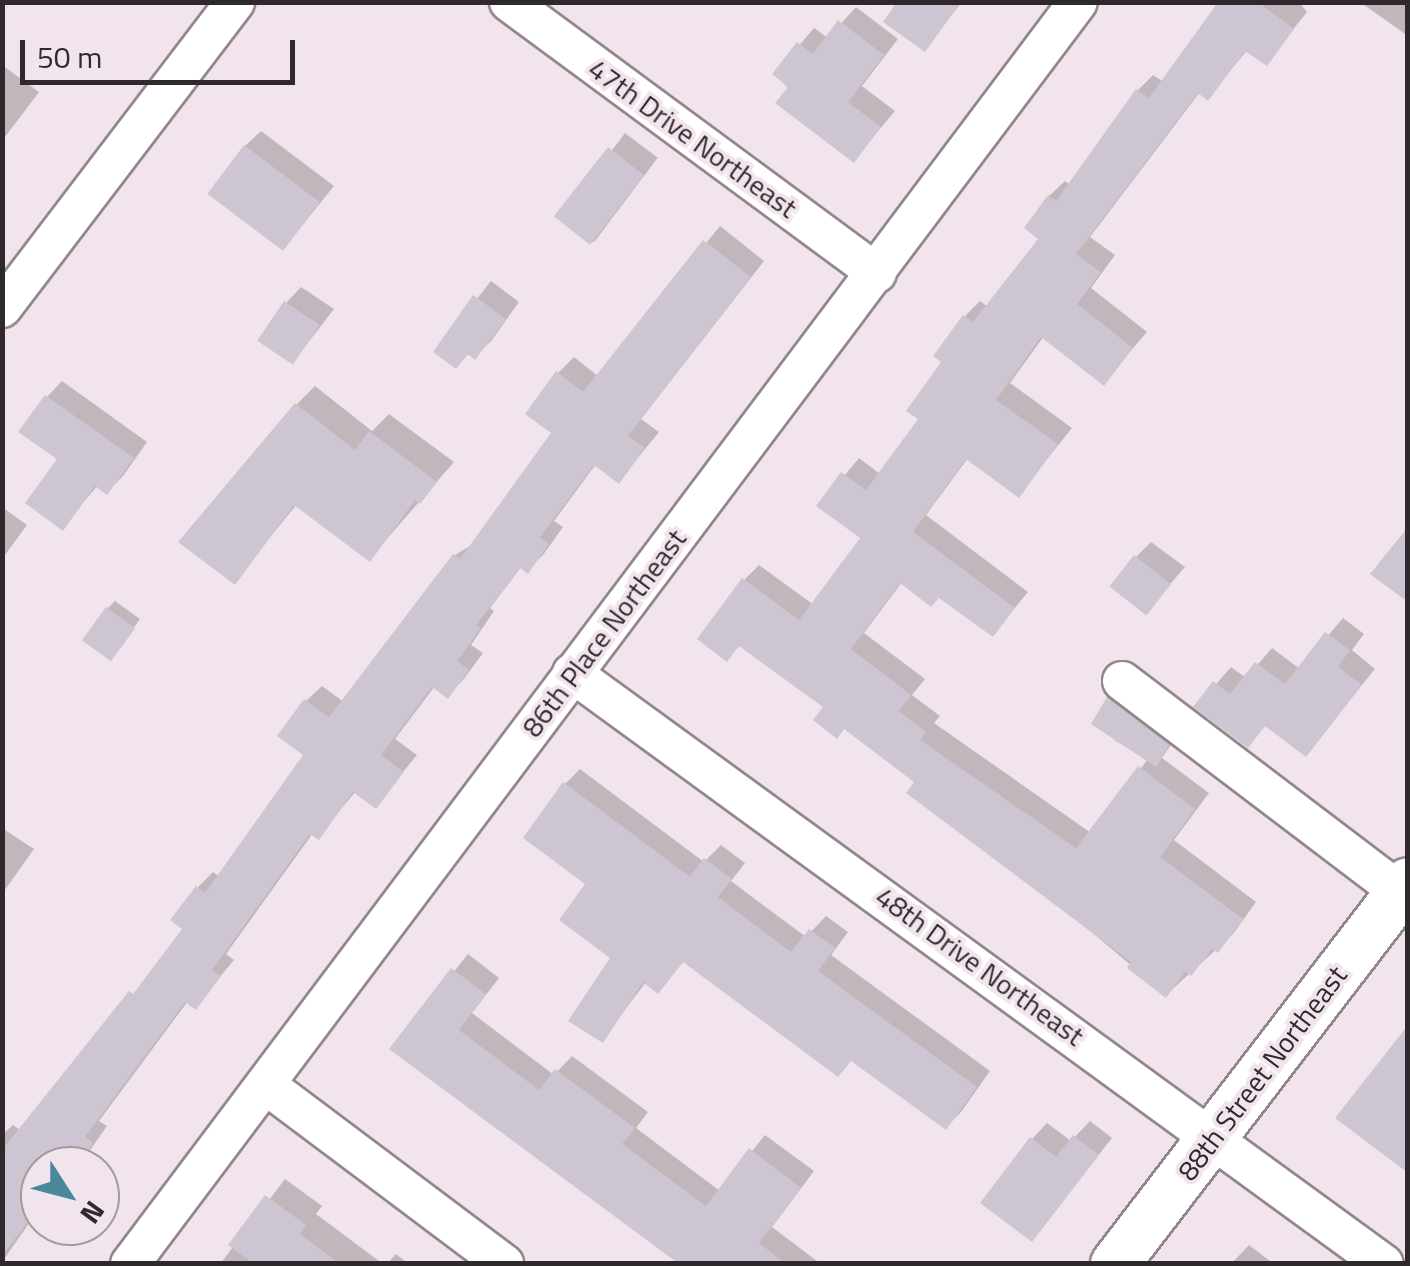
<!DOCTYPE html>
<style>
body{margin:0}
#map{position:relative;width:1410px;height:1266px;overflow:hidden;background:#f2e4ec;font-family:"Titillium Web",sans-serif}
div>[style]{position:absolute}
.shadow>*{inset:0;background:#0003;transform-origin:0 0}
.building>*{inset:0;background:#cdc5d1;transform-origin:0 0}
.roads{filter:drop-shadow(2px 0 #93868d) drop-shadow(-2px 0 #93868d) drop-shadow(0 2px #93868d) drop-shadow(0 -2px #93868d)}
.minor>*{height:38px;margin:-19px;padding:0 19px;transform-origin:19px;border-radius:19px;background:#fff}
.major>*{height:48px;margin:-24px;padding:0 24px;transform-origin:24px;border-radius:24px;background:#fff}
span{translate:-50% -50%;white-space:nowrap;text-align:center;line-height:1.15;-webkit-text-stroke:8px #f2e4ec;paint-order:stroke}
.street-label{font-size:28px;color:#2f292d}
.frame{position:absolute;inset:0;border:5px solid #2f292d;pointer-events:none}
.north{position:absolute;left:20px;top:1146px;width:100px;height:100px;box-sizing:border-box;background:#f2e4ec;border:2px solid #a499a0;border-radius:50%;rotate:126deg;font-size:28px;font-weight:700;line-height:40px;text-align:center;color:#2f292d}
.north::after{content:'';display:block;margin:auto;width:35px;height:45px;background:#47899a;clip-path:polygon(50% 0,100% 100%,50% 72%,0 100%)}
.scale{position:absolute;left:20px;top:40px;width:275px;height:45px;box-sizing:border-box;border:5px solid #2f292d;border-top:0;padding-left:12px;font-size:30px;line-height:35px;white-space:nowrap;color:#2f292d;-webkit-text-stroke:8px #f2e4ec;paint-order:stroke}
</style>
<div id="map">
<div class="shadow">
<i style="clip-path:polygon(900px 2px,962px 2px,924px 49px)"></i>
<i style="clip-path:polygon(1221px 2px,1299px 2px,1307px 12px,1266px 63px,1248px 49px,1208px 98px,1200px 92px,1090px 237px,1115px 255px,1091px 288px,1147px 332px,1103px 383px,1044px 336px,1010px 383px,1072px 428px,1019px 494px,968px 458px,926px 515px,1028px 592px,993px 634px,939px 596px,902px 582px,864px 633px,925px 679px,912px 695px,940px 716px,934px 723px,1091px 833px,1148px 759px,1114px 740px,1109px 698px,1124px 683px,1182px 728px,1162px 758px,1209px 793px,1174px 840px,1256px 902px,1233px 934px,1166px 995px,826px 707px,741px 644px,727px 659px,744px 580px,759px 565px,814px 605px,864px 538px,820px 505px,859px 458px,880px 474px,921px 419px,965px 316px,980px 301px,988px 307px,1042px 239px,1049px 196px,1065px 181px,1070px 185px,1138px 90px,1153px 75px,1164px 82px)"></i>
<i style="clip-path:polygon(1360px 2px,1408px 2px,1408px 36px)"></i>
<i style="clip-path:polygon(856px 7px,898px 39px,862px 86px,895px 111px,854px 160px,775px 74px,814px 28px,828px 38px)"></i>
<i style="clip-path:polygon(2px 65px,39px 92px,2px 141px)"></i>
<i style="clip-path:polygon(261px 131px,334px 186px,284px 248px,245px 146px)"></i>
<i style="left:625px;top:133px;width:41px;height:106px;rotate:37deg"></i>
<i style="clip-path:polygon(720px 226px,764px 261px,641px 419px,659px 432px,619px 481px,596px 464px,554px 521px,563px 527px,543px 555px,527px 570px,522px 566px,490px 608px,494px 611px,471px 645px,483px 653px,463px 680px,448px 695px,435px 686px,395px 739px,417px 755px,375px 806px,356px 791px,318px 837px,313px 833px,226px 954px,234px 960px,195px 1007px,188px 1001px,99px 1121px,107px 1126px,79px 1166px,40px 1166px,40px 1219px,30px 1222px,2px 1262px,2px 1135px,13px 1125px,20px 1130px,58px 1091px,185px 929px,198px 887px,213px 872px,220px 877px,306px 754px,306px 701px,322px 686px,344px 702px,455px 555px,475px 543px,555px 433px,529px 413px,558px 373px,574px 357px,598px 376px)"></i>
<i style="clip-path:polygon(491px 281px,519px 302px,491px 341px,475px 356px,436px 351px)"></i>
<i style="clip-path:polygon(301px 287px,334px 309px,293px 362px,286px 303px)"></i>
<i style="clip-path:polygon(62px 381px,147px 442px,123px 476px,107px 492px,98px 485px,63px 527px,60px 458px,47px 397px)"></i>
<i style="clip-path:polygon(315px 386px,372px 431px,389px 414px,454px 462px,370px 558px,297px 504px,234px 582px,296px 405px)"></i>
<i style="clip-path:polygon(2px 507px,27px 525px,2px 559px)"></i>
<i style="clip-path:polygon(1151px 542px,1185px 567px,1146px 612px,1136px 557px)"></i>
<i style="clip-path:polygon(115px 601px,140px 619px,118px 650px,108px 608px)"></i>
<i style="clip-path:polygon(1343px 618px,1364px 634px,1352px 650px,1375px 669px,1306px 754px,1267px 724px,1248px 745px,1197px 706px,1231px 667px,1246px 678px,1272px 648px,1300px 669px)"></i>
<i style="clip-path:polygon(580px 769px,704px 862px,721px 845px,745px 863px,731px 881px,806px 937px,826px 916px,848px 932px,831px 955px,990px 1071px,961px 1112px,946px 1127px,853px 1059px,838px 1074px,685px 960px,658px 991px,646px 982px,602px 1040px,613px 957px,565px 784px)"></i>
<i style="clip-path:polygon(2px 828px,34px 849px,2px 894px)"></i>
<i style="clip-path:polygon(468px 954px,499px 978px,472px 1013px,554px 1075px,572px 1056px,648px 1112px,636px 1128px,720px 1191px,765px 1135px,814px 1171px,772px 1227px,821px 1264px,682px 1264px,393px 1048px)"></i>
<i style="clip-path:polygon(1090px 1121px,1112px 1138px,1032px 1239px,1032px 1139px,1047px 1123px,1071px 1141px)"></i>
<i style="clip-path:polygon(285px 1179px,322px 1206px,316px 1214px,383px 1264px,220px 1264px)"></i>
<i style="clip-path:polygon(1249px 1245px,1274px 1264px,1231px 1264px)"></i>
<i style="clip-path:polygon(396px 1254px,409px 1264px,387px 1264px)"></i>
</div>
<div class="building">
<i style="clip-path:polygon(897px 2px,961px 2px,925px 52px,883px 22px)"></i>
<i style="clip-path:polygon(1218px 2px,1258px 2px,1294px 29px,1267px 66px,1245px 51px,1208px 101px,1198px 93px,1076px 254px,1101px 272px,1077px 304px,1133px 348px,1104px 386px,1041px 337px,996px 400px,1058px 444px,1019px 498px,966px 459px,913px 532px,1015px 608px,993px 637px,939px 598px,931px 607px,900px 583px,851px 649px,911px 695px,899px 711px,926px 732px,920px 740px,1076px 848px,1138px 766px,1195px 809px,1160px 857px,1243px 919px,1218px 953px,1212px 949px,1191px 976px,1185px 972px,1166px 998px,1127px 968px,1131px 962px,906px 793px,914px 782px,844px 729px,837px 739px,813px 720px,823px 707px,739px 646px,727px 662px,697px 639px,742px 578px,799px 620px,860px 538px,816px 506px,841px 472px,866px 490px,918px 419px,906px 411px,941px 362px,933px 356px,963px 315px,973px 322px,1038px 239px,1024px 228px,1048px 195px,1056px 201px,1136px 89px,1149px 98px)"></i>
<i style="clip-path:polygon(838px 20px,884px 55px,848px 102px,881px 127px,854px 163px,775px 103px,788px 87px,772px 74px,797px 42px,813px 54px)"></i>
<i style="left:244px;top:145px;width:95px;height:61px;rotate:37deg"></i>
<i style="left:608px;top:147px;width:46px;height:88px;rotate:38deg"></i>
<i style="clip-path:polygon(703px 240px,751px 277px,628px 436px,645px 448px,619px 484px,594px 465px,540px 537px,549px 544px,528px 574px,520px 568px,476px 625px,481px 628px,457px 661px,469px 670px,448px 699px,432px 687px,381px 755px,404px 772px,376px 809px,353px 792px,319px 840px,310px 834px,212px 970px,221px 976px,196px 1010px,185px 1002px,85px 1137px,93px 1143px,76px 1166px,40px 1166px,40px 1232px,27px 1223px,2px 1256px,2px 1150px,129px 991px,133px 994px,182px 929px,170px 920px,196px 886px,205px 893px,303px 755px,277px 736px,304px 699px,329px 717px,453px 554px,460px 559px,551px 433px,525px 414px,556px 371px,583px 392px)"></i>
<i style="clip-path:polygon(473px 295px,506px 319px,475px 360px,468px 354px,456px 369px,433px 352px)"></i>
<i style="left:284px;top:301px;width:43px;height:48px;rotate:34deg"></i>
<i style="clip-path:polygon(45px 395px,134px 458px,107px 495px,95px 486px,63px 531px,25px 503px,57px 459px,18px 432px)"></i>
<i style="clip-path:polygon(295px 403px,355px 450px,369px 431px,437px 482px,420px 504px,415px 500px,370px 562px,294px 505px,235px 585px,178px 542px)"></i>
<i style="clip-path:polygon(1408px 527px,1408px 602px,1370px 574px)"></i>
<i style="left:1134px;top:555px;width:47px;height:40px;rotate:38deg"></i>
<i style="left:106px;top:607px;width:36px;height:41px;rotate:36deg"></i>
<i style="clip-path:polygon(1325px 632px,1350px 650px,1338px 667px,1362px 685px,1306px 757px,1265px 726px,1248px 748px,1193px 707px,1213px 681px,1230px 694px,1255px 662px,1285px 684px)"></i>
<i style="clip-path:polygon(1107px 697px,1169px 745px,1156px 767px,1091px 724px)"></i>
<i style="clip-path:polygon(563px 782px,690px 877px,704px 858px,732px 879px,718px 897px,791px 952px,809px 929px,835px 948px,818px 971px,977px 1087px,946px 1130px,851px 1061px,838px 1077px,683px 962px,658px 994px,643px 982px,603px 1043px,568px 1021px,610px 958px,559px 920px,585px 884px,523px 838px)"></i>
<i style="clip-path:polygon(451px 968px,486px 994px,459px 1030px,539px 1090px,555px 1069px,635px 1128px,622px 1144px,706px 1206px,749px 1148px,801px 1188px,759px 1243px,786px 1264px,679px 1264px,389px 1049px)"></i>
<i style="clip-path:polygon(1408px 1025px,1408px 1173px,1335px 1118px)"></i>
<i style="clip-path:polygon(1073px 1135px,1099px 1155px,1032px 1242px,980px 1203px,1030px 1137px,1056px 1157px)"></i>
<i style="clip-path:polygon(265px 1195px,306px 1225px,300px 1234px,340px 1264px,254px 1264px,228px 1245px)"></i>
</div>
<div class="roads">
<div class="minor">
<i style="left:509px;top:2px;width:457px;rotate:36.4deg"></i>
<i style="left:2px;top:308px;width:385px;rotate:-52.7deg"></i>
<i style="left:572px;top:673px;width:1004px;rotate:36.05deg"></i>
<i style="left:1122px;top:681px;width:349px;rotate:37.2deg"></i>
<i style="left:266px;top:1085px;width:298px;rotate:36.9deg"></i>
<i style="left:130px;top:1264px;width:1578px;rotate:-53.09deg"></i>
</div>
<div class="major">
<i style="left:1115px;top:1264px;width:481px;rotate:-52.5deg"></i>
</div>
</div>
<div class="street-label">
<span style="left:693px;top:138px;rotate:36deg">47th Drive Northeast</span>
<span style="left:604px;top:633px;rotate:-53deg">86th Place Northeast</span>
<span style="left:980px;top:966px;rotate:36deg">48th Drive Northeast</span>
<span style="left:1262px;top:1073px;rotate:-53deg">88th Street Northeast</span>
</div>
<div class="frame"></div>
<div class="north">N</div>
<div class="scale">50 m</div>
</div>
